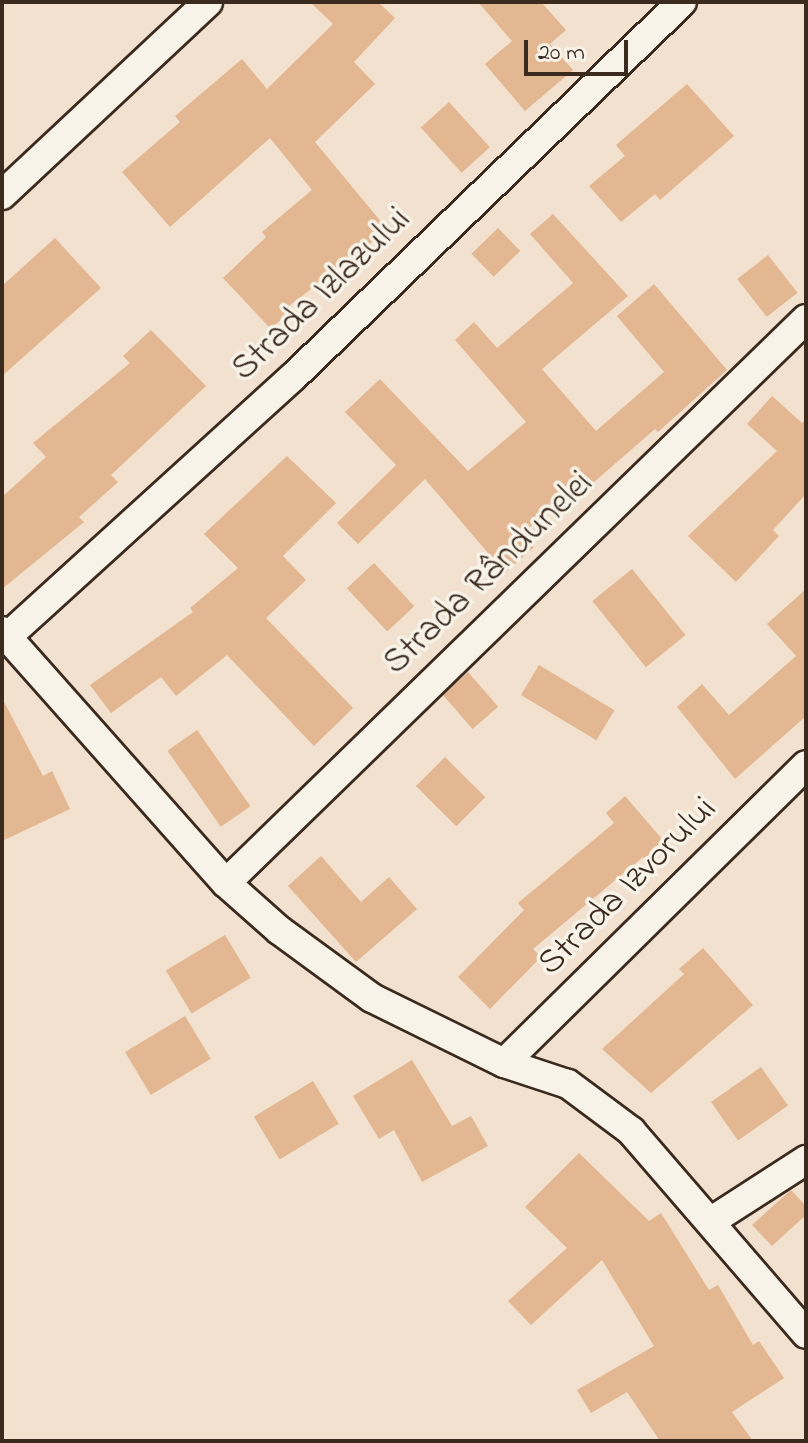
<!DOCTYPE html>
<meta charset="utf-8">
<style>
body{margin:0}
#map{position:relative;width:808px;height:1443px;overflow:hidden;background:#f1e1ce;font-family:"Indie Flower",sans-serif}
div>[style]{position:absolute}
.building>*{inset:0;background:#e2b792;transform-origin:0 0}
.roads{filter:drop-shadow(2px 0 #3b2a1e) drop-shadow(-2px 0 #3b2a1e) drop-shadow(0 2px #3b2a1e) drop-shadow(0 -2px #3b2a1e)}
.minor>*{height:28px;margin:-14px;padding:0 14px;transform-origin:14px;border-radius:14px;background:#f7f3e8}
span{translate:-50% -50%;white-space:nowrap;text-align:center;line-height:1.15;-webkit-text-stroke:7px #f7f3e8;paint-order:stroke}
.street-label{font-size:36px;color:#3b2a1e}
.frame{position:absolute;inset:0;border:4px solid #3b2a1e;pointer-events:none}
.scale{position:absolute;left:524px;top:40px;width:104px;height:36px;box-sizing:border-box;border:4px solid #3b2a1e;border-top:0;padding-left:10px;font-size:24px;line-height:28px;white-space:nowrap;color:#3b2a1e;-webkit-text-stroke:6px #f7f3e8;paint-order:stroke}
</style>
<div id="map">
<div class="building">
<i style="clip-path:polygon(310px 2px,378px 2px,395px 18px,354px 62px,375px 84px,315px 142px,388px 230px,289px 306px,292px 309px,271px 329px,223px 278px,266px 237px,262px 232px,312px 190px,270px 138px,170px 227px,122px 172px,180px 122px,175px 116px,242px 59px,267px 89px,333px 24px)"></i>
<i style="clip-path:polygon(478px 2px,541px 2px,566px 30px,550px 44px,573px 70px,525px 111px,485px 64px,512px 41px)"></i>
<i style="clip-path:polygon(687px 84px,734px 136px,660px 200px,655px 194px,621px 222px,589px 186px,625px 156px,616px 145px)"></i>
<i style="left:449px;top:102px;width:61px;height:38px;rotate:48deg"></i>
<i style="clip-path:polygon(553px 214px,628px 296px,542px 369px,596px 431px,664px 372px,617px 316px,654px 284px,727px 370px,658px 432px,655px 429px,586px 489px,582px 484px,522px 534px,534px 547px,505px 573px,425px 479px,358px 544px,337px 523px,396px 465px,345px 412px,380px 379px,468px 471px,526px 422px,455px 340px,474px 322px,497px 348px,573px 283px,530px 234px)"></i>
<i style="left:498px;top:228px;width:32px;height:37px;rotate:46deg"></i>
<i style="clip-path:polygon(55px 238px,101px 288px,2px 376px,2px 286px)"></i>
<i style="left:768px;top:255px;width:48px;height:39px;rotate:52deg"></i>
<i style="clip-path:polygon(151px 330px,206px 386px,111px 475px,118px 482px,79px 517px,84px 522px,2px 589px,2px 497px,46px 457px,33px 443px,130px 363px,123px 356px)"></i>
<i style="clip-path:polygon(772px 396px,802px 423px,806px 419px,806px 494px,773px 530px,779px 536px,736px 582px,688px 536px,777px 451px,747px 424px)"></i>
<i style="clip-path:polygon(287px 456px,336px 503px,283px 556px,306px 580px,266px 618px,353px 708px,314px 746px,227px 655px,176px 696px,161px 677px,111px 713px,90px 685px,193px 612px,190px 608px,238px 568px,204px 534px)"></i>
<i style="left:374px;top:563px;width:59px;height:37px;rotate:47deg"></i>
<i style="left:632px;top:569px;width:85px;height:51px;rotate:51deg"></i>
<i style="clip-path:polygon(806px 589px,806px 716px,735px 779px,677px 707px,702px 684px,729px 715px,796px 656px,767px 624px)"></i>
<i style="left:539px;top:665px;width:88px;height:35px;rotate:31deg"></i>
<i style="left:468px;top:672px;width:46px;height:34px;rotate:49deg"></i>
<i style="clip-path:polygon(2px 698px,43px 776px,52px 771px,70px 809px,2px 841px)"></i>
<i style="left:197px;top:730px;width:93px;height:36px;rotate:55deg"></i>
<i style="left:445px;top:757px;width:57px;height:41px;rotate:45deg"></i>
<i style="clip-path:polygon(625px 796px,668px 846px,648px 863px,643px 857px,533px 949px,541px 957px,490px 1009px,458px 977px,524px 910px,518px 903px,614px 823px,606px 813px)"></i>
<i style="clip-path:polygon(321px 856px,361px 902px,389px 877px,417px 909px,356px 962px,288px 886px)"></i>
<i style="left:225px;top:935px;width:50px;height:69px;rotate:59deg"></i>
<i style="clip-path:polygon(703px 948px,753px 1005px,651px 1093px,602px 1049px,684px 974px,679px 969px)"></i>
<i style="left:185px;top:1016px;width:50px;height:70px;rotate:59deg"></i>
<i style="clip-path:polygon(412px 1060px,452px 1126px,471px 1116px,488px 1146px,422px 1182px,394px 1130px,379px 1139px,353px 1096px)"></i>
<i style="left:761px;top:1067px;width:47px;height:61px;rotate:55deg"></i>
<i style="left:313px;top:1081px;width:50px;height:69px;rotate:59deg"></i>
<i style="clip-path:polygon(579px 1153px,649px 1221px,661px 1213px,709px 1290px,718px 1285px,753px 1345px,759px 1341px,784px 1378px,732px 1412px,753px 1441px,660px 1441px,627px 1392px,591px 1413px,577px 1390px,654px 1346px,602px 1260px,531px 1325px,508px 1301px,567px 1248px,525px 1207px)"></i>
<i style="clip-path:polygon(791px 1190px,806px 1206px,806px 1215px,772px 1246px,752px 1225px)"></i>
</div>
<div class="roads">
<div class="minor">
<i style="left:2px;top:195px;width:282px;rotate:-43.1deg"></i>
<i style="left:2px;top:631px;width:337px;rotate:48.4deg"></i>
<i style="left:226px;top:883px;width:71px;rotate:41.6deg"></i>
<i style="left:279px;top:930px;width:115px;rotate:36.2deg"></i>
<i style="left:372px;top:998px;width:147px;rotate:26.2deg"></i>
<i style="left:504px;top:1063px;width:67px;rotate:18.2deg"></i>
<i style="left:568px;top:1084px;width:79px;rotate:36.7deg"></i>
<i style="left:631px;top:1131px;width:268px;rotate:49.2deg"></i>
<i style="left:7px;top:637px;width:387px;rotate:-42.3deg"></i>
<i style="left:293px;top:377px;width:540px;rotate:-43.95deg"></i>
<i style="left:226px;top:883px;width:809px;rotate:-44.2deg"></i>
<i style="left:504px;top:1063px;width:424px;rotate:-44.6deg"></i>
<i style="left:713px;top:1220px;width:111px;rotate:-32.8deg"></i>
</div>
</div>
<div class="street-label">
<span style="left:322px;top:295px;rotate:-44deg">Strada Izlazului</span>
<span style="left:489px;top:574px;rotate:-44deg">Strada Rândunelei</span>
<span style="left:628px;top:887px;rotate:-45deg">Strada Izvorului</span>
</div>
<div class="frame"></div>
<div class="scale">20 m</div>
</div>
